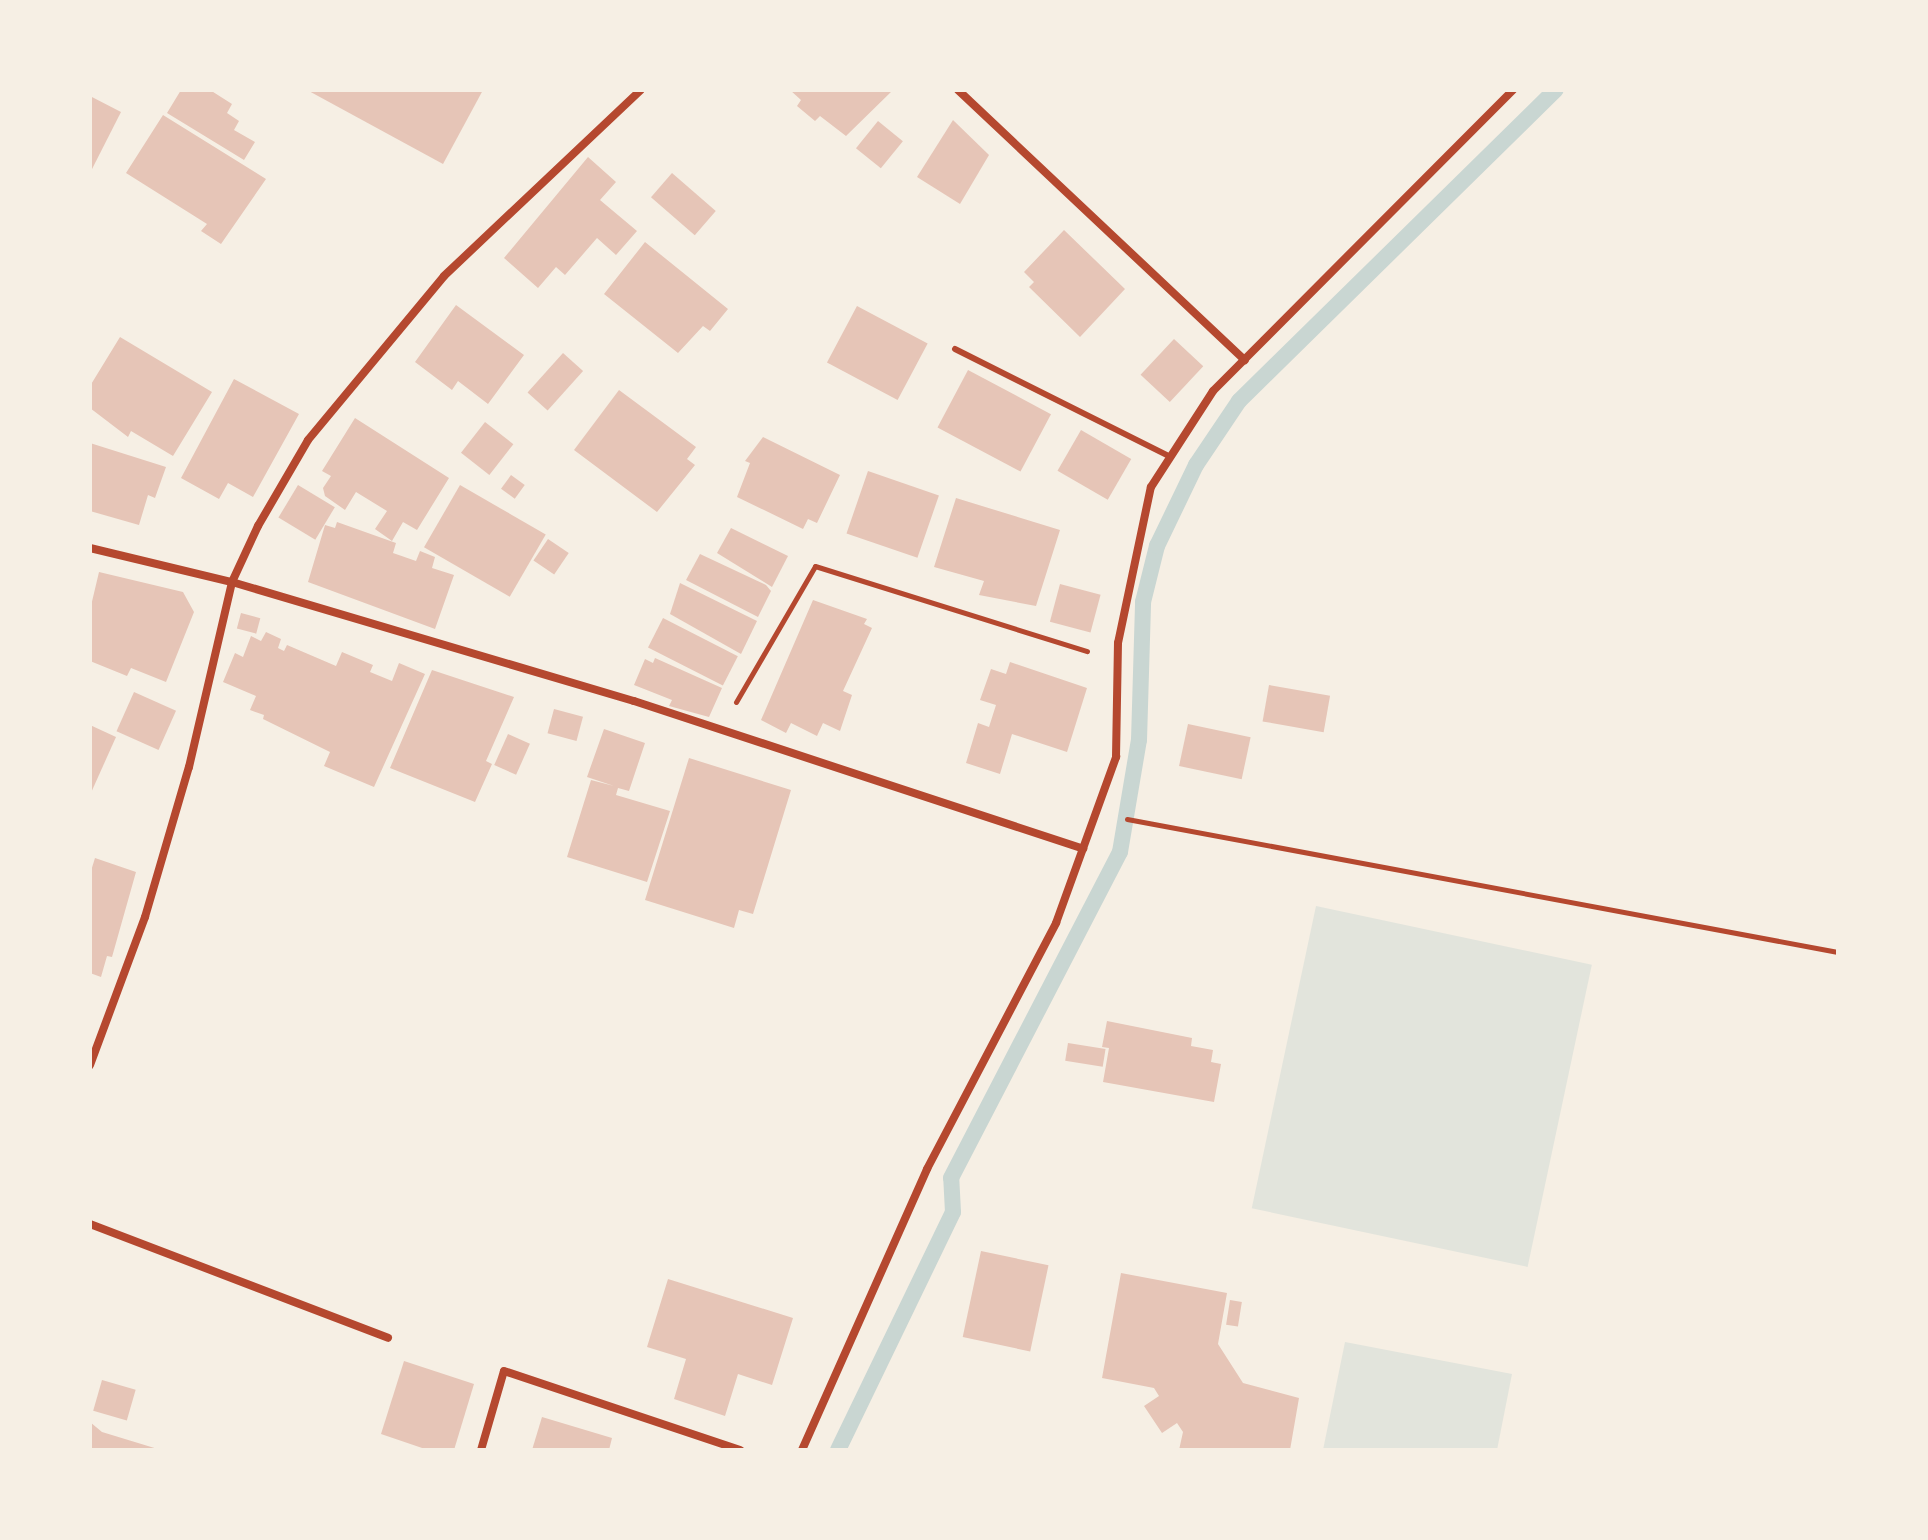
<!DOCTYPE html>
<style>
body{margin:0}
#map{position:relative;width:1928px;height:1540px;overflow:hidden;background:#f6efe4;font-family:Raleway,sans-serif}
div>[style]{position:absolute}
.green>*{inset:0;background:#e2e4dc;transform-origin:0 0}
.stream>*{height:16px;margin:-8px;padding:0 8px;transform-origin:8px;border-radius:8px;background:#c9d6d2}
.building>*{inset:0;background:#e6c5b7;transform-origin:0 0}
.path>*{height:5px;margin:-2.5px;padding:0 2.5px;transform-origin:2.5px;border-radius:2.5px;background:#b5482f}
.service>*{height:6px;margin:-3px;padding:0 3px;transform-origin:3px;border-radius:3px;background:#b5482f}
.minor>*{height:8px;margin:-4px;padding:0 4px;transform-origin:4px;border-radius:4px;background:#b5482f}
span{translate:-50% -50%;white-space:nowrap;text-align:center;line-height:1.15;-webkit-text-stroke:8px #f6efe4;paint-order:stroke}
.frame{position:absolute;inset:0;border:92px solid #f6efe4;pointer-events:none}
</style>
<div id="map">
<div class="green">
<i style="left:1316px;top:906px;width:282px;height:309px;rotate:12deg"></i>
<i style="clip-path:polygon(1345px 1342px,1512px 1374px,1497px 1450px,1323px 1450px)"></i>
</div>
<div class="stream">
<i style="left:838px;top:1450px;width:264px;rotate:-64.2deg"></i>
<i style="left:953px;top:1212px;width:34px;rotate:-93deg"></i>
<i style="left:951px;top:1178px;width:367px;rotate:-62.6deg"></i>
<i style="left:1120px;top:852px;width:114px;rotate:-80.4deg"></i>
<i style="left:1139px;top:740px;width:138px;rotate:-88.3deg"></i>
<i style="left:1143px;top:602px;width:58px;rotate:-76deg"></i>
<i style="left:1157px;top:546px;width:90px;rotate:-64.3deg"></i>
<i style="left:1196px;top:465px;width:77px;rotate:-56.1deg"></i>
<i style="left:1239px;top:401px;width:444px;rotate:-44.5deg"></i>
</div>
<div class="building">
<i style="clip-path:polygon(181px 90px,210px 90px,232px 104px,227px 113px,239px 121px,234px 130px,255px 142px,244px 160px,167px 113px)"></i>
<i style="clip-path:polygon(307px 90px,483px 90px,443px 164px)"></i>
<i style="clip-path:polygon(790px 90px,893px 90px,846px 136px,820px 116px,815px 121px,797px 106px,801px 100px)"></i>
<i style="clip-path:polygon(90px 96px,121px 112px,90px 173px)"></i>
<i style="clip-path:polygon(163px 115px,266px 179px,221px 244px,201px 231px,207px 224px,126px 173px)"></i>
<i style="clip-path:polygon(953px 120px,989px 155px,960px 204px,917px 177px)"></i>
<i style="left:878px;top:121px;width:32px;height:35px;rotate:39deg"></i>
<i style="clip-path:polygon(588px 157px,616px 182px,600px 200px,637px 231px,616px 255px,597px 238px,565px 275px,556px 267px,538px 288px,504px 258px)"></i>
<i style="left:672px;top:173px;width:58px;height:32px;rotate:41deg"></i>
<i style="clip-path:polygon(1064px 230px,1125px 289px,1080px 337px,1029px 287px,1034px 282px,1024px 272px)"></i>
<i style="clip-path:polygon(645px 242px,728px 309px,710px 331px,703px 326px,678px 353px,604px 294px)"></i>
<i style="clip-path:polygon(456px 305px,524px 355px,488px 404px,458px 381px,452px 390px,415px 362px)"></i>
<i style="left:857px;top:306px;width:80px;height:64px;rotate:28deg"></i>
<i style="clip-path:polygon(120px 337px,212px 392px,173px 456px,131px 431px,128px 437px,90px 408px,90px 386px)"></i>
<i style="left:1174px;top:339px;width:40px;height:49px;rotate:43deg"></i>
<i style="left:563px;top:353px;width:27px;height:53px;rotate:42deg"></i>
<i style="left:968px;top:370px;width:94px;height:65px;rotate:28deg"></i>
<i style="clip-path:polygon(234px 379px,299px 414px,253px 497px,228px 483px,219px 499px,181px 478px)"></i>
<i style="clip-path:polygon(619px 390px,696px 447px,687px 459px,695px 465px,657px 512px,574px 450px)"></i>
<i style="clip-path:polygon(355px 418px,449px 478px,417px 530px,403px 522px,392px 541px,375px 529px,387px 511px,356px 492px,345px 510px,325px 496px,323px 488px,331px 476px,322px 471px)"></i>
<i style="left:485px;top:422px;width:36px;height:39px;rotate:38deg"></i>
<i style="left:1081px;top:430px;width:58px;height:47px;rotate:30deg"></i>
<i style="clip-path:polygon(763px 437px,840px 475px,817px 523px,808px 519px,803px 529px,737px 497px,750px 463px,745px 461px)"></i>
<i style="clip-path:polygon(90px 443px,166px 467px,155px 498px,148px 495px,139px 525px,90px 511px)"></i>
<i style="left:868px;top:471px;width:75px;height:66px;rotate:19deg"></i>
<i style="left:511px;top:475px;width:17px;height:17px;rotate:36deg"></i>
<i style="left:298px;top:485px;width:43px;height:38px;rotate:31deg"></i>
<i style="left:460px;top:485px;width:99px;height:72px;rotate:30deg"></i>
<i style="clip-path:polygon(956px 498px,1060px 530px,1036px 606px,979px 595px,984px 581px,934px 567px)"></i>
<i style="clip-path:polygon(337px 522px,396px 543px,393px 553px,416px 561px,420px 551px,435px 557px,432px 568px,454px 575px,435px 629px,308px 582px,325px 525px,335px 528px)"></i>
<i style="clip-path:polygon(731px 528px,788px 556px,772px 587px,717px 553px)"></i>
<i style="left:548px;top:539px;width:25px;height:26px;rotate:34deg"></i>
<i style="clip-path:polygon(700px 554px,766px 585px,771px 591px,758px 617px,686px 580px)"></i>
<i style="clip-path:polygon(99px 572px,183px 592px,194px 612px,166px 682px,131px 668px,127px 676px,90px 661px,90px 610px)"></i>
<i style="clip-path:polygon(680px 583px,757px 621px,741px 654px,670px 614px)"></i>
<i style="left:1060px;top:584px;width:42px;height:39px;rotate:15deg"></i>
<i style="clip-path:polygon(813px 600px,867px 619px,864px 624px,872px 628px,843px 691px,852px 695px,840px 731px,823px 723px,817px 736px,791px 723px,786px 733px,761px 720px)"></i>
<i style="left:241px;top:613px;width:20px;height:16px;rotate:15deg"></i>
<i style="left:663px;top:618px;width:84px;height:33px;rotate:27deg"></i>
<i style="clip-path:polygon(266px 632px,281px 639px,278px 648px,284px 651px,287px 645px,336px 666px,342px 652px,373px 665px,370px 672px,392px 681px,399px 663px,425px 674px,374px 787px,324px 766px,330px 752px,263px 719px,264px 715px,250px 710px,256px 696px,223px 682px,235px 653px,243px 657px,251px 636px,261px 641px)"></i>
<i style="clip-path:polygon(655px 658px,722px 688px,709px 717px,669px 706px,672px 700px,634px 685px,645px 659px,653px 663px)"></i>
<i style="clip-path:polygon(1010px 662px,1087px 688px,1067px 752px,1012px 734px,1000px 774px,966px 763px,978px 723px,989px 727px,996px 705px,980px 700px,991px 669px,1006px 674px)"></i>
<i style="clip-path:polygon(432px 670px,514px 697px,486px 761px,492px 764px,475px 802px,390px 768px)"></i>
<i style="left:1269px;top:685px;width:62px;height:37px;rotate:10deg"></i>
<i style="left:134px;top:692px;width:46px;height:43px;rotate:24deg"></i>
<i style="left:554px;top:709px;width:30px;height:25px;rotate:15deg"></i>
<i style="left:1188px;top:724px;width:64px;height:43px;rotate:12deg"></i>
<i style="clip-path:polygon(90px 725px,116px 737px,90px 795px)"></i>
<i style="clip-path:polygon(604px 729px,645px 743px,629px 791px,618px 788px,616px 795px,670px 811px,647px 882px,567px 857px,591px 780px,614px 786px,587px 777px)"></i>
<i style="left:508px;top:734px;width:24px;height:34px;rotate:24deg"></i>
<i style="clip-path:polygon(689px 758px,791px 790px,753px 914px,739px 910px,734px 928px,645px 900px)"></i>
<i style="clip-path:polygon(95px 858px,136px 872px,112px 957px,107px 956px,101px 977px,90px 973px,90px 874px)"></i>
<i style="clip-path:polygon(1107px 1021px,1192px 1038px,1191px 1046px,1213px 1050px,1211px 1062px,1221px 1064px,1214px 1102px,1103px 1082px,1109px 1048px,1102px 1047px)"></i>
<i style="left:1068px;top:1043px;width:38px;height:18px;rotate:9deg"></i>
<i style="left:981px;top:1251px;width:69px;height:88px;rotate:12deg"></i>
<i style="clip-path:polygon(1121px 1273px,1227px 1293px,1218px 1344px,1243px 1383px,1299px 1398px,1290px 1450px,1179px 1450px,1183px 1432px,1177px 1423px,1162px 1433px,1144px 1406px,1159px 1396px,1154px 1388px,1102px 1378px)"></i>
<i style="clip-path:polygon(668px 1279px,793px 1318px,772px 1385px,738px 1374px,725px 1416px,674px 1399px,686px 1359px,647px 1347px)"></i>
<i style="left:1230px;top:1300px;width:12px;height:25px;rotate:9deg"></i>
<i style="clip-path:polygon(404px 1361px,474px 1384px,454px 1450px,428px 1450px,381px 1434px)"></i>
<i style="left:102px;top:1380px;width:35px;height:32px;rotate:16deg"></i>
<i style="clip-path:polygon(542px 1417px,612px 1438px,609px 1450px,532px 1450px)"></i>
<i style="clip-path:polygon(90px 1422px,102px 1432px,161px 1450px,90px 1450px)"></i>
</div>
<div class="path">
<i style="left:736px;top:702px;width:157px;rotate:-59.8deg"></i>
<i style="left:815px;top:566px;width:285px;rotate:17.4deg"></i>
<i style="left:1127px;top:819px;width:723px;rotate:10.6deg"></i>
</div>
<div class="service">
<i style="left:955px;top:349px;width:241px;rotate:26.6deg"></i>
</div>
<div class="minor">
<i style="left:958px;top:90px;width:394px;rotate:43.3deg"></i>
<i style="left:90px;top:548px;width:146px;rotate:13.5deg"></i>
<i style="left:232px;top:582px;width:419px;rotate:16.5deg"></i>
<i style="left:634px;top:701px;width:473px;rotate:18.2deg"></i>
<i style="left:90px;top:1065px;width:158px;rotate:-69.6deg"></i>
<i style="left:145px;top:917px;width:156px;rotate:-73.7deg"></i>
<i style="left:189px;top:767px;width:190px;rotate:-76.9deg"></i>
<i style="left:232px;top:582px;width:62px;rotate:-65.1deg"></i>
<i style="left:258px;top:526px;width:99px;rotate:-59.8deg"></i>
<i style="left:308px;top:440px;width:213px;rotate:-50.3deg"></i>
<i style="left:444px;top:276px;width:271px;rotate:-43.4deg"></i>
<i style="left:90px;top:1224px;width:319px;rotate:20.9deg"></i>
<i style="left:481px;top:1450px;width:82px;rotate:-73.8deg"></i>
<i style="left:504px;top:1371px;width:249px;rotate:18.5deg"></i>
<i style="left:802px;top:1450px;width:308px;rotate:-66deg"></i>
<i style="left:927px;top:1169px;width:278px;rotate:-62.3deg"></i>
<i style="left:1056px;top:923px;width:177px;rotate:-70.1deg"></i>
<i style="left:1116px;top:757px;width:114px;rotate:-89deg"></i>
<i style="left:1118px;top:643px;width:159px;rotate:-78.1deg"></i>
<i style="left:1151px;top:487px;width:114px;rotate:-57.1deg"></i>
<i style="left:1213px;top:391px;width:425px;rotate:-45.1deg"></i>
</div>
<div class="frame"></div>
</div>
